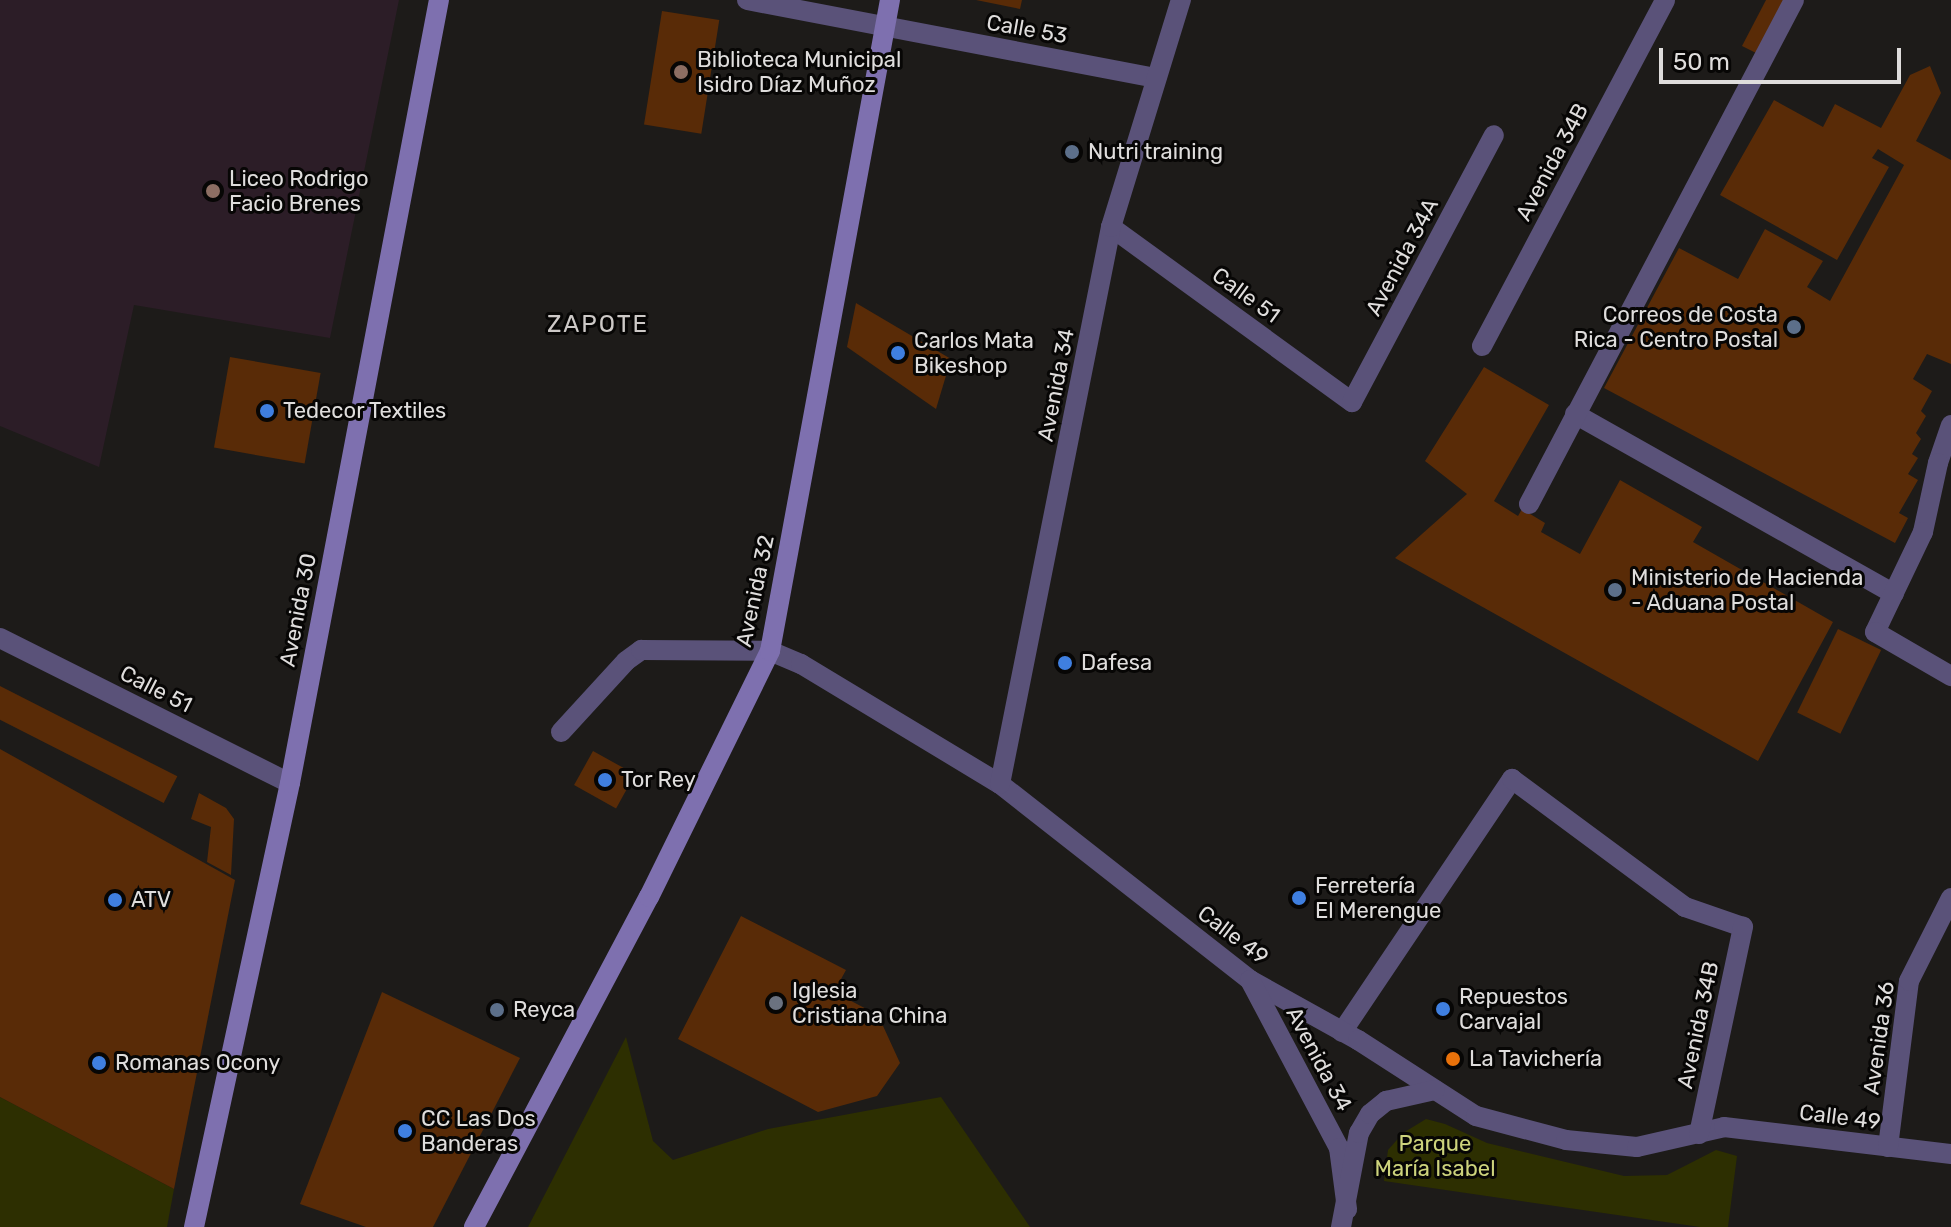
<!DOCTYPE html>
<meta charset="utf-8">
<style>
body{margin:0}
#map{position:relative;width:1951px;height:1227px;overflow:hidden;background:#1d1b19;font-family:Rubik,sans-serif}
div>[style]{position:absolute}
.education>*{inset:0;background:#2c1d27}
.green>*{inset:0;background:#2d2f01}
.building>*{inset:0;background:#592b07;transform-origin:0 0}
.lane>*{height:20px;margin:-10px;padding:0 10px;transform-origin:10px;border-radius:10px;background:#5a5279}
.street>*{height:20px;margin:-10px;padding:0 10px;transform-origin:10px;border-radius:10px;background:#5a5279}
.secondary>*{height:20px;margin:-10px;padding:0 10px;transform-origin:10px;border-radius:10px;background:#7e70af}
.dots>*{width:22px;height:22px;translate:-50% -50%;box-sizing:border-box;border:4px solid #070605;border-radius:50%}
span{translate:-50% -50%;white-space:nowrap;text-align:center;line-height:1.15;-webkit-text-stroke:6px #070605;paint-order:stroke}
.street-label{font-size:22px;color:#dfdddc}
.poi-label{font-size:22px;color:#dfdddc}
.left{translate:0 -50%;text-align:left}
.right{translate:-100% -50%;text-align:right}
.park-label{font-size:22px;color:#cdd37c}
.neighbourhood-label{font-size:24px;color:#cdc9c7;letter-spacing:2px}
.scale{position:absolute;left:1659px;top:48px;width:242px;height:36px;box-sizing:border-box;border:4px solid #dfdddc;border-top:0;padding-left:10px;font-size:24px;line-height:28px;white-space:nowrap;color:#dfdddc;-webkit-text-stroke:6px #070605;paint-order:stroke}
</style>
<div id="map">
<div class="education">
<i style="clip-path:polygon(0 0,399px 0,330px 338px,134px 305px,99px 467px,0 426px)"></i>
</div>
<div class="green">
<i style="clip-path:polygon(626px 1037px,653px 1141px,673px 1160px,768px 1129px,941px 1097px,1030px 1227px,528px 1227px)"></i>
<i style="clip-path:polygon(0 1097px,174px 1189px,167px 1227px,0 1227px)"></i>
<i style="clip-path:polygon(1426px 1119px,1445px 1124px,1487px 1143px,1624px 1176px,1667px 1175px,1716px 1150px,1737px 1156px,1728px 1227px,1700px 1227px,1384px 1181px,1388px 1150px,1403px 1133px)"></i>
</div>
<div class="building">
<i style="clip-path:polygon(976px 0,1022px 0,1020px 9px)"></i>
<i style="clip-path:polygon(1766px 0,1786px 0,1758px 54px,1742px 46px)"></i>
<i style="left:662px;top:11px;width:58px;height:115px;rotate:9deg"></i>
<i style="clip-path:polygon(1930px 66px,1941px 93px,1916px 141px,1951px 160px,1951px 364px,1927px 354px,1913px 379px,1932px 391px,1921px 411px,1926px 416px,1916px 433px,1921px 439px,1912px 454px,1918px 458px,1908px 474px,1918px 480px,1899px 513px,1908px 518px,1895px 543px,1604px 388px,1679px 248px,1738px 279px,1765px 229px,1823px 261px,1807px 287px,1830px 301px,1904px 165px,1878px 149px,1872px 158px,1889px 167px,1837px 260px,1720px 195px,1774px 100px,1823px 127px,1835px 104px,1881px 128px,1910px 75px)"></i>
<i style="clip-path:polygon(856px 303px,951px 359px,936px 409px,847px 347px)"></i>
<i style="left:230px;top:357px;width:92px;height:92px;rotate:10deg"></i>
<i style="clip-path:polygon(1484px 367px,1549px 405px,1494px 501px,1518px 516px,1522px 509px,1545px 523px,1541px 532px,1580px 554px,1620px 480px,1702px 527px,1693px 542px,1833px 622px,1758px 761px,1395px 558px,1467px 494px,1425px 461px)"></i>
<i style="left:1838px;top:629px;width:48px;height:93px;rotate:26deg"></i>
<i style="left:0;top:686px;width:199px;height:30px;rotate:27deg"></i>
<i style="clip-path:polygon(0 749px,235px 880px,174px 1189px,0 1097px)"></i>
<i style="left:593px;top:751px;width:48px;height:39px;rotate:29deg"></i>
<i style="clip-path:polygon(199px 793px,226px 808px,234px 819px,231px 875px,207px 862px,211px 827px,191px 819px)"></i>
<i style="clip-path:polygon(741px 916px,846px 970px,834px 992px,878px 1015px,900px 1063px,877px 1096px,818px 1112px,678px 1039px)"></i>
<i style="clip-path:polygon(382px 992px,520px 1058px,433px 1227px,366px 1227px,300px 1204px)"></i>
</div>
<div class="lane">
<i style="left:1482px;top:346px;width:391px;rotate:-62.1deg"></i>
<i style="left:1575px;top:414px;width:366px;rotate:29.4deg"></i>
<i style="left:1951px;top:425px;width:40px;rotate:108.9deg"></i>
<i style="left:1938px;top:463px;width:71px;rotate:102.3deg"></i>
<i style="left:1923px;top:532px;width:111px;rotate:115.6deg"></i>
<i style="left:1875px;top:632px;width:88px;rotate:30.1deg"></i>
<i style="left:1529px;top:504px;width:569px;rotate:-62.26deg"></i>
<i style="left:1342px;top:1032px;width:305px;rotate:-56.1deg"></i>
<i style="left:1512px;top:779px;width:215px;rotate:36.5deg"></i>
<i style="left:1685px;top:907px;width:61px;rotate:19deg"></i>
</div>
<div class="street">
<i style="left:747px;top:0;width:416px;rotate:10.8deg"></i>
<i style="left:1111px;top:227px;width:298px;rotate:36deg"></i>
<i style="left:1352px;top:402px;width:302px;rotate:-62deg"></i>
<i style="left:0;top:638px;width:324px;rotate:26.6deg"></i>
<i style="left:561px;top:732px;width:96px;rotate:-47.5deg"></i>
<i style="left:626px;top:661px;width:19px;rotate:-36deg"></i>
<i style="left:641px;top:650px;width:129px;rotate:0.4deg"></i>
<i style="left:770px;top:651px;width:34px;rotate:23deg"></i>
<i style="left:801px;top:664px;width:232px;rotate:31.1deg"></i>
<i style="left:1000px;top:784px;width:318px;rotate:38.1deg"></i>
<i style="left:1250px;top:980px;width:124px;rotate:29.1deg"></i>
<i style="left:1358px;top:1040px;width:140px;rotate:32.8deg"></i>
<i style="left:1476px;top:1116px;width:93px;rotate:14.9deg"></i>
<i style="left:1566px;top:1140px;width:71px;rotate:5.6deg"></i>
<i style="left:1637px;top:1147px;width:89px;rotate:-12.9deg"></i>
<i style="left:1724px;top:1127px;width:229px;rotate:6.8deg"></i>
<i style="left:1000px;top:784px;width:568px;rotate:-78.73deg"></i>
<i style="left:1111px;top:227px;width:238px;rotate:-72.9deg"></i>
<i style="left:1250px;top:980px;width:190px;rotate:62.1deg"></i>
<i style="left:1339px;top:1148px;width:62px;rotate:82.5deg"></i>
<i style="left:1699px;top:1134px;width:212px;rotate:-78deg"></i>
<i style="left:1888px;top:1147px;width:167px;rotate:-82.8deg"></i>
<i style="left:1909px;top:981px;width:93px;rotate:-63.2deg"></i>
<i style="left:1341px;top:1227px;width:96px;rotate:-79.2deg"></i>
<i style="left:1359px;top:1133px;width:22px;rotate:-60deg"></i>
<i style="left:1370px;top:1114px;width:21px;rotate:-39deg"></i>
<i style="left:1386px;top:1101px;width:50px;rotate:-12.7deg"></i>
</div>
<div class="secondary">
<i style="left:194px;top:1227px;width:454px;rotate:-77.8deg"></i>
<i style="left:290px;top:783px;width:797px;rotate:-79.23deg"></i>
<i style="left:474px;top:1227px;width:374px;rotate:-62.1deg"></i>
<i style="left:649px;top:897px;width:274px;rotate:-63.8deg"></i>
<i style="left:770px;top:651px;width:662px;rotate:-79.56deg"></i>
</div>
<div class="dots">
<i style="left:681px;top:72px;background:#8d6e63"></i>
<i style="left:1072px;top:152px;background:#5c6f8a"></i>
<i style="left:213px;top:191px;background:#8d6e63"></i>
<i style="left:1794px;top:327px;background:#5c6f8a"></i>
<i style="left:898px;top:353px;background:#3f7fe0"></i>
<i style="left:267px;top:411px;background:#3f7fe0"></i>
<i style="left:1615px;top:590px;background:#5c6f8a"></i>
<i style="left:1065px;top:663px;background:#3f7fe0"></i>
<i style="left:605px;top:780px;background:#3f7fe0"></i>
<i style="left:1299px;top:898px;background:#3f7fe0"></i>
<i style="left:115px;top:900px;background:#3f7fe0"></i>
<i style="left:776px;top:1003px;background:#6b7280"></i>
<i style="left:1443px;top:1009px;background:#3f7fe0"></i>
<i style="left:497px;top:1010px;background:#5c6f8a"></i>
<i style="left:1453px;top:1059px;background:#e8710a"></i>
<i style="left:99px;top:1063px;background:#3f7fe0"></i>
<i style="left:405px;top:1131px;background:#3f7fe0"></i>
</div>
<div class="street-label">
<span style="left:1027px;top:29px;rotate:10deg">Calle 53</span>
<span style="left:1552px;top:162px;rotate:-62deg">Avenida 34B</span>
<span style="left:1402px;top:257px;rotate:-62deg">Avenida 34A</span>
<span style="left:1246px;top:295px;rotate:36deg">Calle 51</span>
<span style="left:1056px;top:385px;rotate:-79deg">Avenida 34</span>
<span style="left:755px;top:591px;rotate:-78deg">Avenida 32</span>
<span style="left:298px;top:610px;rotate:-79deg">Avenida 30</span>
<span style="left:156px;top:689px;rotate:27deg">Calle 51</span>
<span style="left:1233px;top:935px;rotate:37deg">Calle 49</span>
<span style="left:1698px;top:1025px;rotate:-78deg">Avenida 34B</span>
<span style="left:1879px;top:1038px;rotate:-82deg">Avenida 36</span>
<span style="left:1319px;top:1059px;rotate:62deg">Avenida 34</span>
<span style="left:1840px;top:1117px;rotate:7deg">Calle 49</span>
</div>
<div class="poi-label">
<span class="left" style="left:697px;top:72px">Biblioteca Municipal<br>Isidro Díaz Muñoz</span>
<span class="left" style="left:1088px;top:152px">Nutri training</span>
<span class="left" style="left:229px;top:191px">Liceo Rodrigo<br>Facio Brenes</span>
<span class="right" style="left:1778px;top:327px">Correos de Costa<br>Rica - Centro Postal</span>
<span class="left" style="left:914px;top:353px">Carlos Mata<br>Bikeshop</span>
<span class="left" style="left:283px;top:411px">Tedecor Textiles</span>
<span class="left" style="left:1631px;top:590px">Ministerio de Hacienda<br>- Aduana Postal</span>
<span class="left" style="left:1081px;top:663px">Dafesa</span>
<span class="left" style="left:621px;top:780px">Tor Rey</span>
<span class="left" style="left:1315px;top:898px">Ferretería<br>El Merengue</span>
<span class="left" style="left:131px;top:900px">ATV</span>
<span class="left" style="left:792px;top:1003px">Iglesia<br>Cristiana China</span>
<span class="left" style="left:1459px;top:1009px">Repuestos<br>Carvajal</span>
<span class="left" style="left:513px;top:1010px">Reyca</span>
<span class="left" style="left:1469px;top:1059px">La Tavichería</span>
<span class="left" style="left:115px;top:1063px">Romanas Ocony</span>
<span class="left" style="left:421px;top:1131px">CC Las Dos<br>Banderas</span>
</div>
<div class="park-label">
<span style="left:1435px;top:1156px">Parque<br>María Isabel</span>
</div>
<div class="neighbourhood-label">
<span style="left:598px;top:325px">ZAPOTE</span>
</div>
<div class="scale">50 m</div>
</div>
